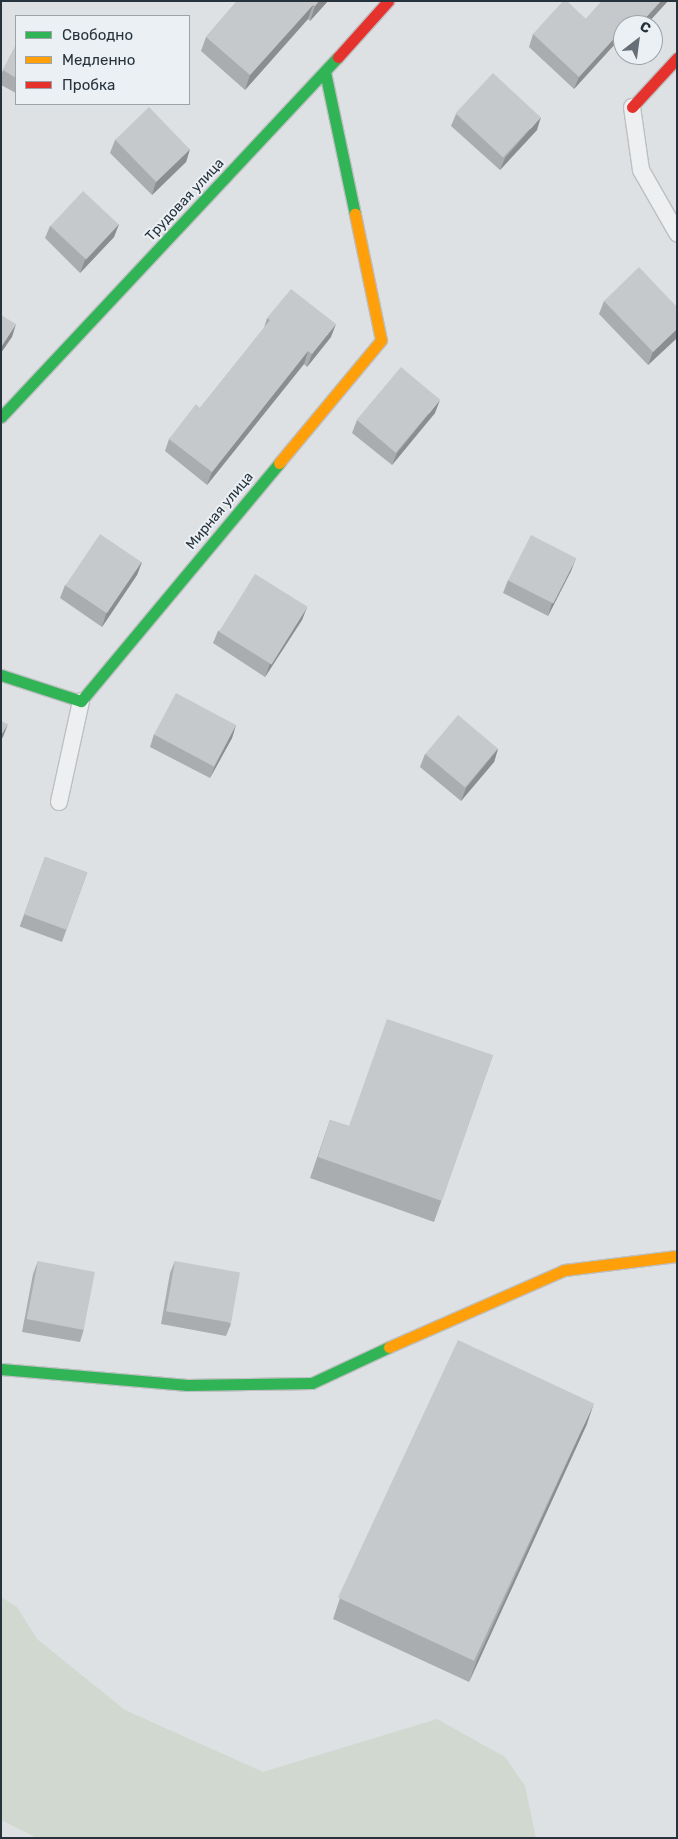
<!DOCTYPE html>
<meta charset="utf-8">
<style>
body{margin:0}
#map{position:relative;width:678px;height:1839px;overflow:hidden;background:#dee1e4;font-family:Rubik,sans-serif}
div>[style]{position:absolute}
.green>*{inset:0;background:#d0d8cf}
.roads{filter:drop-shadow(1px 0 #bdbfc2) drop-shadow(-1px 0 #bdbfc2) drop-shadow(0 1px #bdbfc2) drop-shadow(0 -1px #bdbfc2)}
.lane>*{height:16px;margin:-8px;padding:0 8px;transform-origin:8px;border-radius:8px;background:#edeff0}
.fast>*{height:11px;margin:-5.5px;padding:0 5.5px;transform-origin:5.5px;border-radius:5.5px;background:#30b455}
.slow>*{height:11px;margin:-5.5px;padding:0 5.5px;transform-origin:5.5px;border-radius:5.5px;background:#ff9f0a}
.jam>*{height:11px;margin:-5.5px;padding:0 5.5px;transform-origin:5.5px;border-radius:5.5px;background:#e5322d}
.wall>*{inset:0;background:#aaadaf;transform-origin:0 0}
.shaded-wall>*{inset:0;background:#8b8d8f}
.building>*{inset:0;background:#c6c9cc;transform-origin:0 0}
span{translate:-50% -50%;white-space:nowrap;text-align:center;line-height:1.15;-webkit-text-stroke:4px #ebf0f4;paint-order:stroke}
.street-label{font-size:14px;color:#26323c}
.frame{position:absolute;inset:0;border:2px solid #26323c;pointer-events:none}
.legend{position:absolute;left:15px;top:15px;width:175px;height:90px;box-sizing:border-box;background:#ebf0f4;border:1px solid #9ca4aa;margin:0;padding:6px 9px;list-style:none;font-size:15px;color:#26323c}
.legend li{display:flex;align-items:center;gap:10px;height:25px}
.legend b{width:25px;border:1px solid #9ca4aa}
.north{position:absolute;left:613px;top:15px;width:50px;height:50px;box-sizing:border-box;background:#ebf0f4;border:1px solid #9ca4aa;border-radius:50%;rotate:30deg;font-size:14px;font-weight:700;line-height:20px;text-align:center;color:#26323c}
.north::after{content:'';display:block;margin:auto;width:18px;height:22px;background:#666f77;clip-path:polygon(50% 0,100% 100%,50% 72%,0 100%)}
</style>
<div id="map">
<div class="green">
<i style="clip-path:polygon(1px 1597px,17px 1607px,37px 1639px,125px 1710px,263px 1772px,437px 1719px,505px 1757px,525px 1786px,536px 1838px,37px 1838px,1px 1820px)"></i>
</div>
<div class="roads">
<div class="lane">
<i style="left:632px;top:107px;width:64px;rotate:81.9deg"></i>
<i style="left:641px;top:170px;width:73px;rotate:60.3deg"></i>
<i style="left:59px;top:802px;width:103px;rotate:-77.7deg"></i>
</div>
<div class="fast">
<i style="left:325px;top:72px;width:145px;rotate:78.1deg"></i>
<i style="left:1px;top:417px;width:493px;rotate:-46.9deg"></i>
<i style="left:1px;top:675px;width:84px;rotate:18deg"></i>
<i style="left:81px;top:701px;width:310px;rotate:-50.2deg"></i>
<i style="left:1px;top:1369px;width:187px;rotate:4.9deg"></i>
<i style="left:187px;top:1385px;width:125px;rotate:-0.9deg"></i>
<i style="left:312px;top:1383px;width:85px;rotate:-25.1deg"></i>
</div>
<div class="slow">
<i style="left:279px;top:463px;width:160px;rotate:-50.3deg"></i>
<i style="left:381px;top:340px;width:129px;rotate:-101.7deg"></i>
<i style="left:389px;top:1347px;width:191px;rotate:-23.7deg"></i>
<i style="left:564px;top:1270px;width:114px;rotate:-7.1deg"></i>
</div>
<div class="jam">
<i style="left:338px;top:57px;width:75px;rotate:-48.2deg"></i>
<i style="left:632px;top:107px;width:67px;rotate:-47.4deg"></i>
</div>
</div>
<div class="wall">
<i style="clip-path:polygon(237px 1px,328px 1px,310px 21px,308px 19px,245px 90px,201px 51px,206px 37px)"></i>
<i style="clip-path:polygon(602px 1px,668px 1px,646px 25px,623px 25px,623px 51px,615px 44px,574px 89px,529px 47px,533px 34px,586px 19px)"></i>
<i style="clip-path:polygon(16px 45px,16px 93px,1px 85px,1px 75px,3px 70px)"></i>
<i style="clip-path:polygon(456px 114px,537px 130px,500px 170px,451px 126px)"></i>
<i style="clip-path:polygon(115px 140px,190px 149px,186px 162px,152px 195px,110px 153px)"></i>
<i style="clip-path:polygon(119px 224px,114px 237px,80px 273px,45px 238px,50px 226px)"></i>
<i style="clip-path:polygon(604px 301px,677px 307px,677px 338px,648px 365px,599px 314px)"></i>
<i style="clip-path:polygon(267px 318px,331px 337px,307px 367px,304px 364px,207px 485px,165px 451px,169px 439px,200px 408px,264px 328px)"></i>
<i style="clip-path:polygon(435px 413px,392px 465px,352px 433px,357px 420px)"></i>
<i style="clip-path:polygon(576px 558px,571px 571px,548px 616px,503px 593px,508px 580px)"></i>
<i style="clip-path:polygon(142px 562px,137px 575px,102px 627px,60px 598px,65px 585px)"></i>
<i style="clip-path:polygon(307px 607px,302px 620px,265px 677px,213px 643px,218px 631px)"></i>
<i style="clip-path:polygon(236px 725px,232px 738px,210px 778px,150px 747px,154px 734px)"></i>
<i style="clip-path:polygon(498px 749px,494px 762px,461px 801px,420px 767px,425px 754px)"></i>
<i style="left:45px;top:857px;width:45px;height:74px;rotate:20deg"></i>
<i style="clip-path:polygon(493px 1055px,434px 1222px,310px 1178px,330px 1120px,349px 1126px)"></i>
<i style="clip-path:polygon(38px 1261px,84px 1329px,80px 1342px,22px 1332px,33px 1274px)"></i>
<i style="clip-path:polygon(175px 1261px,231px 1324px,226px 1336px,161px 1324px,170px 1273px)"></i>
<i style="clip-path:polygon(587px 1424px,469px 1682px,333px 1619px,340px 1598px)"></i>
</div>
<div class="shaded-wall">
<i style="clip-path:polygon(319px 1px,328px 1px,310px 21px,315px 6px)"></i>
<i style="clip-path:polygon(661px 1px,668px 1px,646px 25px,639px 25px)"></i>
<i style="clip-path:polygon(313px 5px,308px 19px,245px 90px,250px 75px)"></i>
<i style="clip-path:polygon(620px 32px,615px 44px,574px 89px,579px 77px)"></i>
<i style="clip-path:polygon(541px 117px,537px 130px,500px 170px,505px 158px)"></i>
<i style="clip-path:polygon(190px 149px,186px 162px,152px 195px,156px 182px)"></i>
<i style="clip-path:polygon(119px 224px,114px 237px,80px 273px,85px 260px)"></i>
<i style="clip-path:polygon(16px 324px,12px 337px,1px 353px,1px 347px)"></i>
<i style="clip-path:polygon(336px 324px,331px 337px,307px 367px,312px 354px)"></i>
<i style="clip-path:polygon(677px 329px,677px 338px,648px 365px,653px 352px)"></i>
<i style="clip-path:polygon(308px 351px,304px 364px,207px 485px,212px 472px)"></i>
<i style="clip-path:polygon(440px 400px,435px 413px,392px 465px,397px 453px)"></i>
<i style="clip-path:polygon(576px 558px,571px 571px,548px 616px,552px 603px)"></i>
<i style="clip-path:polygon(142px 562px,137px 575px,102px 627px,106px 614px)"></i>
<i style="clip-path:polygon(307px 607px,302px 620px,265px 677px,270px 664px)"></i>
<i style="clip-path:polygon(8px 724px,3px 737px,1px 740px,1px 735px)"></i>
<i style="clip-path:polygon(236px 725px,232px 738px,210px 778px,215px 766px)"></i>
<i style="clip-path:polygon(498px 749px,494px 762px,461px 801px,466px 788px)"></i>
<i style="clip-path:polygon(594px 1403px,587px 1424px,469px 1682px,477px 1660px)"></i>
</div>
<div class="building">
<i style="clip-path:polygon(237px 1px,319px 1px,315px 6px,313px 5px,250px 75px,206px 37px)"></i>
<i style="clip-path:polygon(563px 1px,567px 1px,586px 19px,602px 1px,661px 1px,639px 25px,623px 25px,623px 34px,620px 32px,579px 77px,533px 34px)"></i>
<i style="clip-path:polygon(16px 45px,16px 78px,3px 70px)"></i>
<i style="left:493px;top:73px;width:65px;height:55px;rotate:43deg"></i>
<i style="left:149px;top:107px;width:59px;height:47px;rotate:46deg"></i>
<i style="left:83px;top:191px;width:49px;height:48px;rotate:43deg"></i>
<i style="clip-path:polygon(639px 267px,677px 307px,677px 329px,653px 352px,604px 301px)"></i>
<i style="clip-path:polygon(291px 289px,336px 324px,312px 354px,308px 351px,212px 472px,169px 439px,196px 404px,200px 408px,270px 320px,267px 318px)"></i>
<i style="clip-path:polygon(1px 315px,16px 324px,1px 347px)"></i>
<i style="left:401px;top:367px;width:51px;height:69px;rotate:40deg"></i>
<i style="left:100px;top:534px;width:50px;height:62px;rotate:34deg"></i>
<i style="left:531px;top:535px;width:51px;height:51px;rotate:27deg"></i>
<i style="left:255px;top:574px;width:62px;height:68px;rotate:32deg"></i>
<i style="left:176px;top:693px;width:68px;height:47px;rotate:28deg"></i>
<i style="left:458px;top:715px;width:52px;height:51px;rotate:40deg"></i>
<i style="clip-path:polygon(1px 721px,8px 724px,1px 735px)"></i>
<i style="left:45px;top:857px;width:45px;height:61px;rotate:20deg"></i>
<i style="clip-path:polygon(387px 1019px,493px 1055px,442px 1201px,318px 1157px,330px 1120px,349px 1126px)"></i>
<i style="left:38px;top:1261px;width:58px;height:59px;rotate:11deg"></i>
<i style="left:175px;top:1261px;width:66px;height:51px;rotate:10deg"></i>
<i style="left:458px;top:1340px;width:150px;height:284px;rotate:25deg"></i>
</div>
<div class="street-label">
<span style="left:185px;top:200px;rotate:-47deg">Трудовая улица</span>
<span style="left:220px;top:511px;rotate:-50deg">Мирная улица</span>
</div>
<div class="frame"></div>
<ul class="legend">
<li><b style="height:6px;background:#30b455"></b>Свободно</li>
<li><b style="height:6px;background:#ff9f0a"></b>Медленно</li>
<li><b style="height:6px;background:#e5322d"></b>Пробка</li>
</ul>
<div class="north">С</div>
</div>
